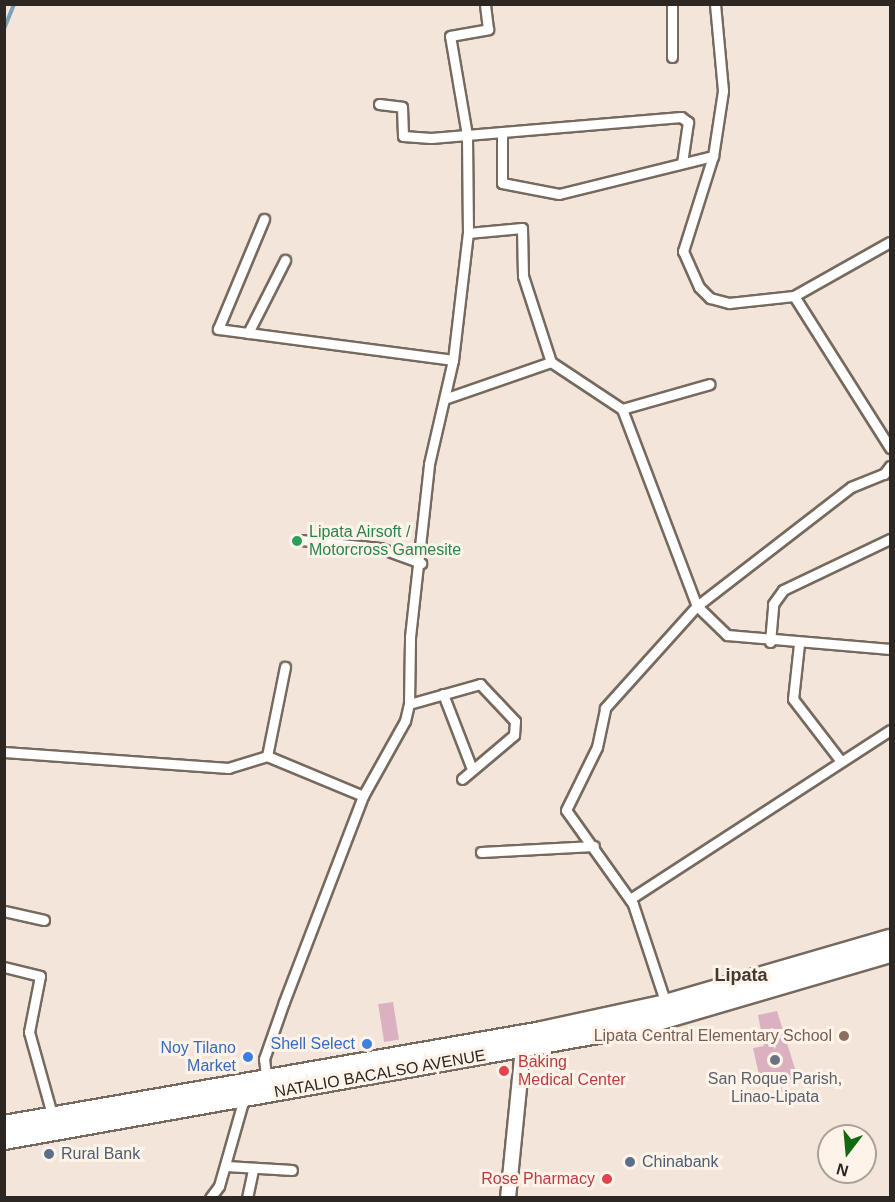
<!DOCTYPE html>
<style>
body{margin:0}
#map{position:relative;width:895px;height:1202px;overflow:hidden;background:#f3e5d9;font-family:Helvetica,sans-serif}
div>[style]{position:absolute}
.stream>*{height:4px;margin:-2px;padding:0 2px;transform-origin:2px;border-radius:2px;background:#7ca2b8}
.building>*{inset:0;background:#dbb1c1;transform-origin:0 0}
.roads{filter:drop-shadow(2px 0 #766a5f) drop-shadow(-2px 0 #766a5f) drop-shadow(0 2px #766a5f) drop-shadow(0 -2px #766a5f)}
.street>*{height:9px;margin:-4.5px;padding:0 4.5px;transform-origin:4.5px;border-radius:4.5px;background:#fff}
.secondary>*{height:14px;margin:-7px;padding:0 7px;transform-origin:7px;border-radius:7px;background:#fff}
.highway>*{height:18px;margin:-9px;padding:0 9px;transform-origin:9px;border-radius:9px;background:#fff}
.dots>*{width:16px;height:16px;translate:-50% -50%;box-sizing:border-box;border:3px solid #fef3e9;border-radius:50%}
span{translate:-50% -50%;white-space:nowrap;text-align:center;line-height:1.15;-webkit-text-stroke:6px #fef3e9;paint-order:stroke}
.leisure-label{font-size:16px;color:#27864d}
.left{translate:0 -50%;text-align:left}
.education-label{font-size:16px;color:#785e54}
.right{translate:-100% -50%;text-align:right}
.shop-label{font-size:16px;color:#366cbe}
.health-label{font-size:16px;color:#be3a42}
.street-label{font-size:16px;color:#2c2723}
.worship-label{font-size:16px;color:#5b616d}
.service-label{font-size:16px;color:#4e5e75}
.neighbourhood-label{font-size:18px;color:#443930;font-weight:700}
.frame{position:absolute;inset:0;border:6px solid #2c2723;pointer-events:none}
.north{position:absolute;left:817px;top:1124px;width:60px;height:60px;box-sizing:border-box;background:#fef3e9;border:2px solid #aaa19a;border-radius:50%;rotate:196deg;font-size:16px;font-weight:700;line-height:24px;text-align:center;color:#2c2723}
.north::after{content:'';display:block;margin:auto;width:21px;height:27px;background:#12690e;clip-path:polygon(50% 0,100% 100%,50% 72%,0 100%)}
</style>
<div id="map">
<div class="stream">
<i style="left:4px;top:29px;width:27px;rotate:-68deg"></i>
</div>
<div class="building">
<i style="left:393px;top:1002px;width:38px;height:15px;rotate:81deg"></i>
<i style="clip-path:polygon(777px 1011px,796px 1072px,794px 1082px,785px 1084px,787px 1091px,775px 1093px,773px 1082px,761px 1084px,753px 1048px,764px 1046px,758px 1015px)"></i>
</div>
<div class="roads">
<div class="street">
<i style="left:672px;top:4px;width:53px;rotate:90deg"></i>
<i style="left:715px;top:4px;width:87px;rotate:84.7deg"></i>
<i style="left:723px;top:91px;width:66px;rotate:98.7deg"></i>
<i style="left:713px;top:156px;width:100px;rotate:107.5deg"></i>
<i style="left:683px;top:251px;width:39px;rotate:66deg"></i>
<i style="left:699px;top:287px;width:16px;rotate:45deg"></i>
<i style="left:710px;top:298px;width:20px;rotate:15deg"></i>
<i style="left:729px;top:303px;width:65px;rotate:-6.1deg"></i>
<i style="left:794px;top:296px;width:110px;rotate:-29.4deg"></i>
<i style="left:379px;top:104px;width:23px;rotate:7deg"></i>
<i style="left:402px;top:107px;width:29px;rotate:88deg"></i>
<i style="left:403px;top:136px;width:28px;rotate:4deg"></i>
<i style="left:431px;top:138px;width:251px;rotate:-4.8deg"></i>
<i style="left:681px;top:117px;width:9px;rotate:36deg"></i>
<i style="left:688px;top:122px;width:41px;rotate:98.3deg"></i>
<i style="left:502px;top:132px;width:51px;rotate:90deg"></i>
<i style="left:502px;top:183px;width:58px;rotate:10.9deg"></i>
<i style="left:559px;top:194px;width:159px;rotate:-13.9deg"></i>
<i style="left:264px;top:219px;width:119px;rotate:112.7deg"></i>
<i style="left:218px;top:329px;width:237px;rotate:7.5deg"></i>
<i style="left:468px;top:233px;width:54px;rotate:-5.3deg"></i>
<i style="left:522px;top:228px;width:48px;rotate:88.8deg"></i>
<i style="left:523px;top:276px;width:90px;rotate:72deg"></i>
<i style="left:794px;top:296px;width:180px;rotate:57.7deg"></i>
<i style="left:248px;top:333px;width:82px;rotate:-63.1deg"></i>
<i style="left:447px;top:398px;width:110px;rotate:-19.1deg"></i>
<i style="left:551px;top:362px;width:85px;rotate:33.5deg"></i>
<i style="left:622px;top:409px;width:211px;rotate:69.2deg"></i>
<i style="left:697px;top:606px;width:42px;rotate:44deg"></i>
<i style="left:727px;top:635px;width:164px;rotate:4.9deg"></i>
<i style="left:622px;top:409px;width:91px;rotate:-15.9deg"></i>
<i style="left:301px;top:540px;width:79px;rotate:5.8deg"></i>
<i style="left:380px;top:548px;width:44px;rotate:20.1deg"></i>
<i style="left:770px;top:642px;width:38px;rotate:-85deg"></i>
<i style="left:773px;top:604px;width:17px;rotate:-54deg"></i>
<i style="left:783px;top:590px;width:119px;rotate:-25.5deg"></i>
<i style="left:799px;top:644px;width:55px;rotate:96.2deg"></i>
<i style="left:793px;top:699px;width:77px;rotate:52.4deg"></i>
<i style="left:443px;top:694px;width:80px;rotate:68.9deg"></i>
<i style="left:409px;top:704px;width:74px;rotate:-15.7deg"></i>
<i style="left:480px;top:684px;width:51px;rotate:46.6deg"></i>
<i style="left:515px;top:721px;width:14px;rotate:94deg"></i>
<i style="left:514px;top:735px;width:68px;rotate:139.8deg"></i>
<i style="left:4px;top:752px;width:225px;rotate:4.1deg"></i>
<i style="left:228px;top:768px;width:41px;rotate:-17.1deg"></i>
<i style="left:267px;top:756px;width:104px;rotate:22.6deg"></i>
<i style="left:267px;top:756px;width:91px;rotate:-78.6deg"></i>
<i style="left:481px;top:852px;width:113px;rotate:-3deg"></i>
<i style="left:630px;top:899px;width:310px;rotate:-33deg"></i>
<i style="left:4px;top:911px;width:41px;rotate:12.7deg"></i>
<i style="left:4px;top:967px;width:37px;rotate:14deg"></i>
<i style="left:40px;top:976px;width:57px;rotate:101.1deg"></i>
<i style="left:29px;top:1032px;width:89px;rotate:74.4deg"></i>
<i style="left:666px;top:1004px;width:105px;rotate:-108.3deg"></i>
<i style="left:633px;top:904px;width:115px;rotate:-125.5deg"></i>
<i style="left:566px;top:810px;width:70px;rotate:-63.8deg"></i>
<i style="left:597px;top:747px;width:40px;rotate:-78deg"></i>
<i style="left:605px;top:708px;width:137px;rotate:-48deg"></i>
<i style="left:697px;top:606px;width:195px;rotate:-37.7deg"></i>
<i style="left:851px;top:487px;width:35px;rotate:-22deg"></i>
<i style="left:884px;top:474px;width:10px;rotate:-53deg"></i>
<i style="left:267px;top:1083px;width:24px;rotate:-97deg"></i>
<i style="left:264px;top:1059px;width:60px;rotate:-70.7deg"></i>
<i style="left:284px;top:1002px;width:221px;rotate:-69deg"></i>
<i style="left:363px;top:796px;width:86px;rotate:-60.8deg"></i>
<i style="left:405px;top:721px;width:17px;rotate:-77deg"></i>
<i style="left:409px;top:704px;width:67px;rotate:-89.1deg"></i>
<i style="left:410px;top:637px;width:174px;rotate:-83.7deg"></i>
<i style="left:429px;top:464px;width:107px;rotate:-77deg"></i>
<i style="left:453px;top:360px;width:128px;rotate:-83.3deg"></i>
<i style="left:468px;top:233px;width:98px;rotate:-90.6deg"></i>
<i style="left:467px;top:135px;width:100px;rotate:-99.7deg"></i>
<i style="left:450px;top:36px;width:39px;rotate:-10deg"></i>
<i style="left:488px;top:29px;width:25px;rotate:-97deg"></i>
<i style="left:226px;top:1166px;width:66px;rotate:3.5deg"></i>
<i style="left:210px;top:1198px;width:15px;rotate:-53deg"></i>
<i style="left:219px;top:1186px;width:91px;rotate:-74.1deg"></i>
<i style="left:247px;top:1198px;width:29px;rotate:-78deg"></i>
</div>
<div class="secondary">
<i style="left:508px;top:1198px;width:160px;rotate:-84.3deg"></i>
</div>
<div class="highway">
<i style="left:4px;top:1125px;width:546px;rotate:-9.91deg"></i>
<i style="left:542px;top:1031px;width:127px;rotate:-12.3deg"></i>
<i style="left:666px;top:1004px;width:233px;rotate:-16.2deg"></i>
<i style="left:4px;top:1140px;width:643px;rotate:-10.12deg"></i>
<i style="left:637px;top:1027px;width:264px;rotate:-16.3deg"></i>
</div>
</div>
<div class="dots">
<i style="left:297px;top:541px;background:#2e9e5b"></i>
<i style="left:844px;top:1036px;background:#8d6e63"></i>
<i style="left:367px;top:1044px;background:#3f7fe0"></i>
<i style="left:248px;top:1057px;background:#3f7fe0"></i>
<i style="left:775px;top:1060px;background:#6b7280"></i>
<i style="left:504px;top:1071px;background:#e0444e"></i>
<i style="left:49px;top:1154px;background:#5c6f8a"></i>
<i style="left:630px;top:1162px;background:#5c6f8a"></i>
<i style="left:607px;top:1179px;background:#e0444e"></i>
</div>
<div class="leisure-label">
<span class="left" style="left:309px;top:541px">Lipata Airsoft /<br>Motorcross Gamesite</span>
</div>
<div class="education-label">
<span class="right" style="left:832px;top:1036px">Lipata Central Elementary School</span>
</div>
<div class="shop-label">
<span class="right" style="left:355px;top:1044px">Shell Select</span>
<span class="right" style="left:236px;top:1057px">Noy Tilano<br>Market</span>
</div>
<div class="health-label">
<span class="left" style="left:518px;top:1071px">Baking<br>Medical Center</span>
<span class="right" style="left:595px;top:1179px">Rose Pharmacy</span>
</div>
<div class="street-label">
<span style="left:380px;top:1074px;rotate:-10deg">NATALIO BACALSO AVENUE</span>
</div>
<div class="worship-label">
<span style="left:775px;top:1088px">San Roque Parish,<br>Linao-Lipata</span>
</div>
<div class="service-label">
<span class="left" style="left:61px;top:1154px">Rural Bank</span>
<span class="left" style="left:642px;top:1162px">Chinabank</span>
</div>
<div class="neighbourhood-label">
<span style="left:741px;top:975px">Lipata</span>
</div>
<div class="frame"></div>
<div class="north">N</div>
</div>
